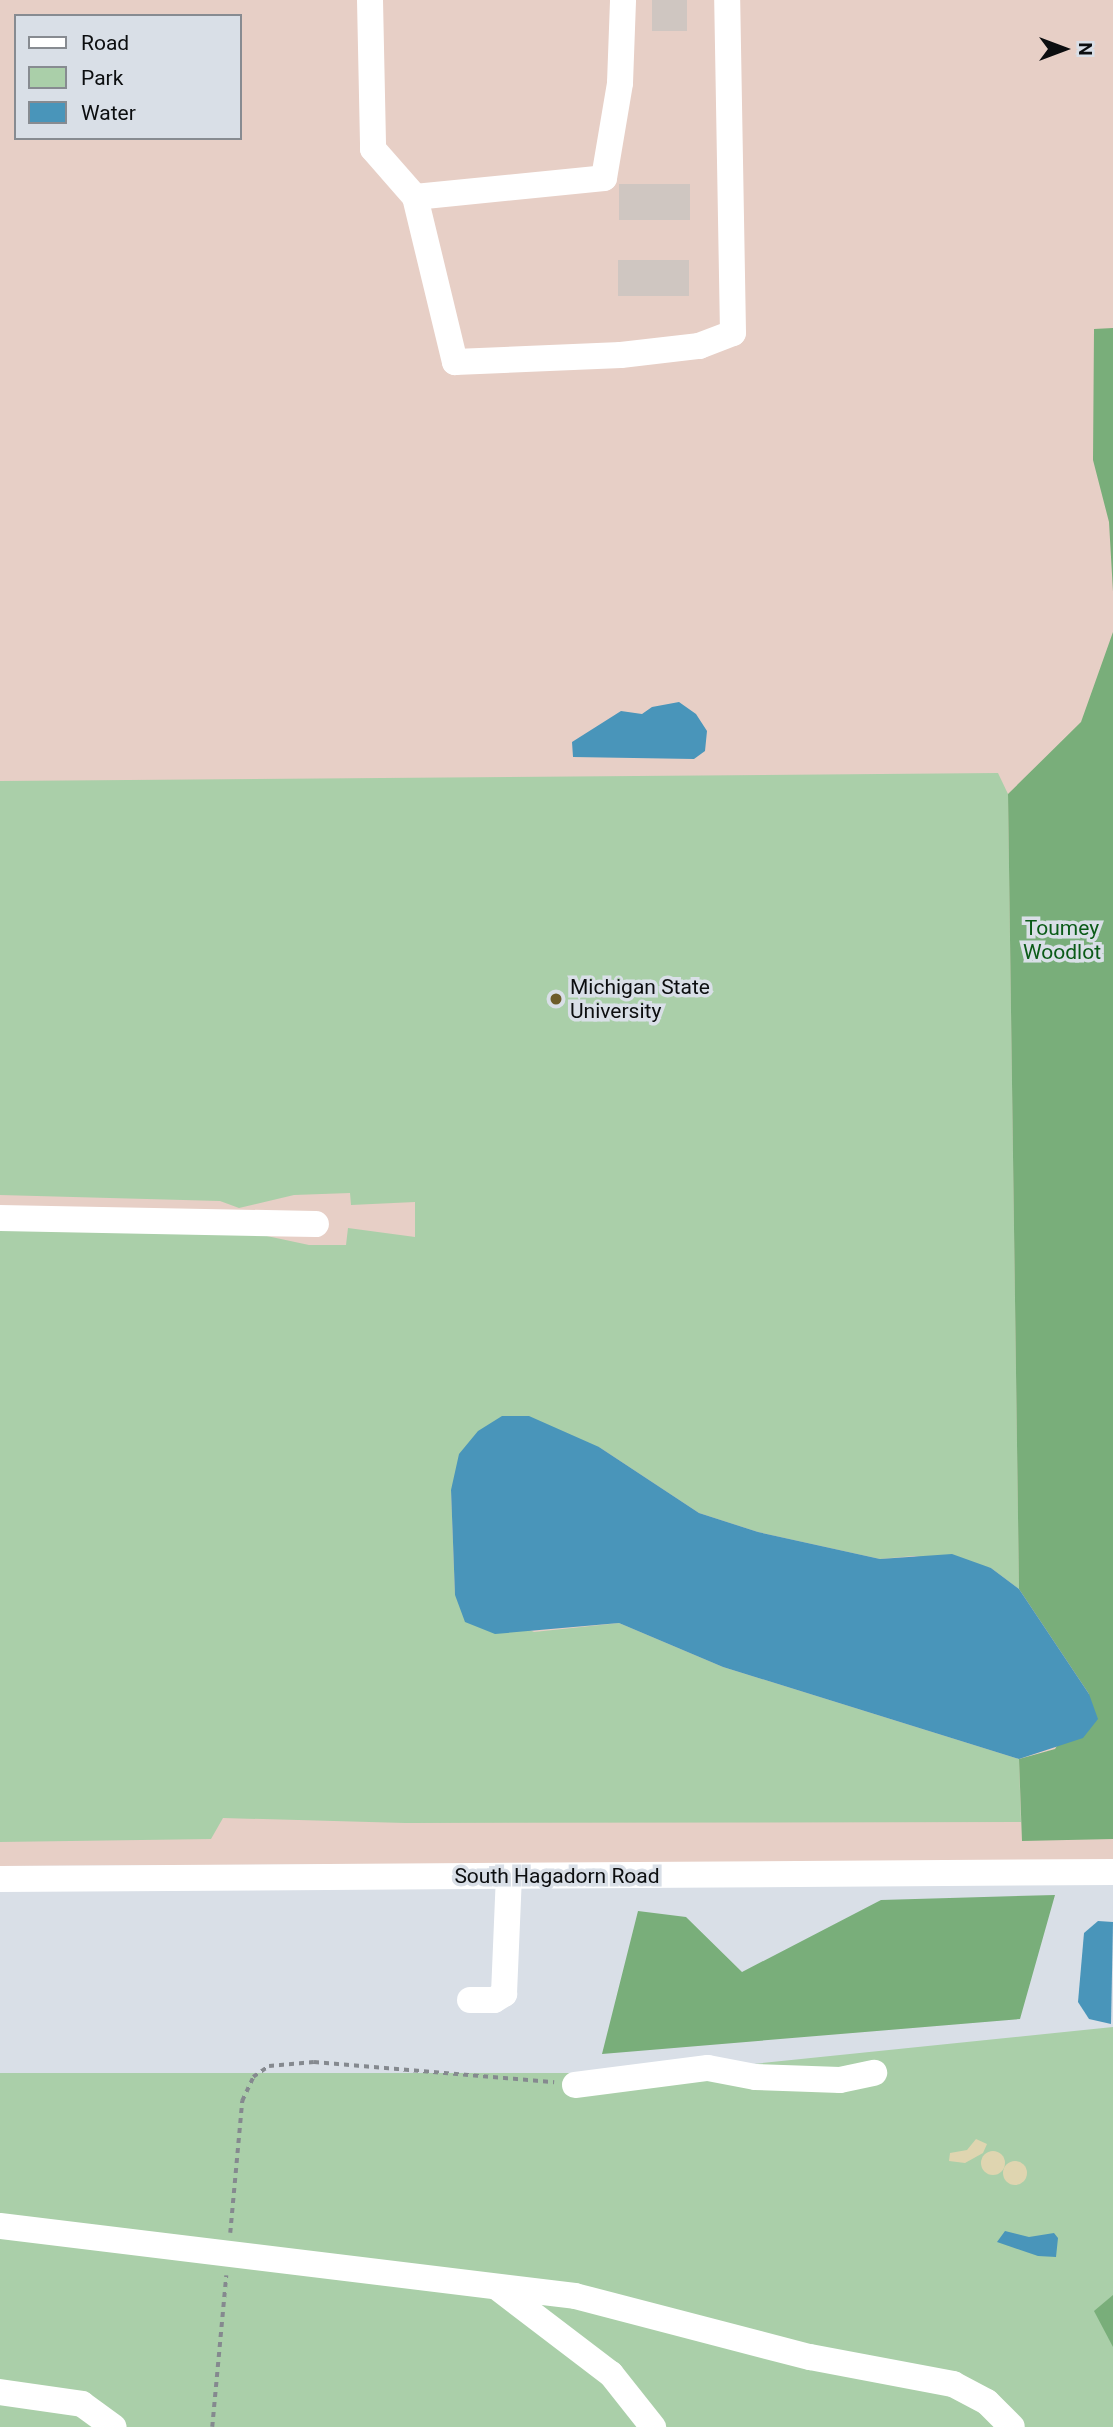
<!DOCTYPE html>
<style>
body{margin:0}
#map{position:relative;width:1113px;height:2427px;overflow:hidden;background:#d9dfe7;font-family:Roboto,sans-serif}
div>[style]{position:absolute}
.education>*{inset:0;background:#e7cfc6}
.green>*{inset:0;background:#aacfa9}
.forest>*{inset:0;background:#79ae7a}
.sand>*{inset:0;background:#dfd5b0}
.round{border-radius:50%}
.water>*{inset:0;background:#4995ba}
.building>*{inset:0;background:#cfc6c1;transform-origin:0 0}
.path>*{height:3.5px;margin-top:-1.75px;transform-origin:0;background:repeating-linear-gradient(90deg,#85898f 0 5px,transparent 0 10px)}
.minor>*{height:26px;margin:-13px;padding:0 13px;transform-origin:13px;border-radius:13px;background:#fff}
.dots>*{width:19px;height:19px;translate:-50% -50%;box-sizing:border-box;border:4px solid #d9dfe7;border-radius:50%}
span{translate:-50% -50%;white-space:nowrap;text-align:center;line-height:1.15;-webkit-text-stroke:7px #d9dfe7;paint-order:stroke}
.park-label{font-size:21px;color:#0b5b18}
.poi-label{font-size:21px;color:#0c0e10}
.left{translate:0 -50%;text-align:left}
.street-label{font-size:21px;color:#0c0e10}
.legend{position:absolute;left:14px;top:14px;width:228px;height:126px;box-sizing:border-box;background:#d9dfe7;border:2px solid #878b91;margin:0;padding:9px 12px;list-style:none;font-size:21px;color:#0c0e10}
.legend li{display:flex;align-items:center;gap:14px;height:35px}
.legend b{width:35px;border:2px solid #878b91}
.north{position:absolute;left:1029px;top:14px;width:70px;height:70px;-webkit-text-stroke:5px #d9dfe7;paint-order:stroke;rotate:90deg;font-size:19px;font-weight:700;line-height:28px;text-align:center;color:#0c0e10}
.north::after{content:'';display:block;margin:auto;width:24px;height:32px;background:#0c0e10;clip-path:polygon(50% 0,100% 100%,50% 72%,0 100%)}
</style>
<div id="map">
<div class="education">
<i style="clip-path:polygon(evenodd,0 0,1113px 0,1113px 1861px,0 1866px,0 0,16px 16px,240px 16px,240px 138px,16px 138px,16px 16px)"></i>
</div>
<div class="green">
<i style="clip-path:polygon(998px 773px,1008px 794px,1019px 1589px,991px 1568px,914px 1556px,880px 1559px,758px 1532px,699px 1513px,599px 1447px,451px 1490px,455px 1595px,534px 1632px,619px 1623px,723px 1667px,1019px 1759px,1021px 1822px,405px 1823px,223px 1818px,211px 1839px,0 1842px,0 1227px,243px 1231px,309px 1245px,346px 1245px,348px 1228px,415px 1237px,415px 1202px,351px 1205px,350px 1193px,294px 1195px,239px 1208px,220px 1201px,0 1195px,0 781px)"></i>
<i style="clip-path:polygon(1113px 2027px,1113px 2427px,0 2427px,0 2073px,666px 2073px)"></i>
</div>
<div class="forest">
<i style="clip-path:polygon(1113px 328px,1113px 592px,1109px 522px,1093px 460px,1094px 329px)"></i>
<i style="clip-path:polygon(1113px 632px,1113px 1839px,1022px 1841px,1019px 1759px,1055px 1749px,1089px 1694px,1019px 1589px,1008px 794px,1081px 722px)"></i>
<i style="clip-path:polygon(1055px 1895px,1020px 2019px,602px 2054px,638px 1911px,686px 1917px,742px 1972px,881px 1900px)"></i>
<i style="clip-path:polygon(1113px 2295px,1113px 2347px,1094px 2311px)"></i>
</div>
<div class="sand">
<i style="clip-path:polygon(976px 2139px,987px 2144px,983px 2153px,965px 2163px,949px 2161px,950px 2153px,967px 2150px)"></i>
<i class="round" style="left:981px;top:2151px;width:24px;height:24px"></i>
<i class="round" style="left:1003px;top:2161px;width:24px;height:24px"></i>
</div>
<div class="water">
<i style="clip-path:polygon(679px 702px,696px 714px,707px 731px,705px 751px,694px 759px,573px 757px,572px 742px,621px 711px,642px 714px,652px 707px)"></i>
<i style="clip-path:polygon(502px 1416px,529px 1416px,599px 1447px,699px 1513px,758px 1532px,880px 1559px,952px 1554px,991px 1568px,1019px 1589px,1089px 1694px,1098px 1719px,1083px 1738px,1019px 1759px,723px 1667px,619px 1623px,495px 1634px,465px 1622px,455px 1595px,451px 1490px,459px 1454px,478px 1431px)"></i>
<i style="clip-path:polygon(1098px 1921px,1113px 1922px,1111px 2024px,1089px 2019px,1078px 2002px,1084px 1933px)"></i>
<i style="clip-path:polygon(1005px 2231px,1029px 2237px,1054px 2233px,1058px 2238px,1056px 2257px,1038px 2256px,997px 2242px)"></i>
</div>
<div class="building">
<i style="left:652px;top:0;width:35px;height:31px"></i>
<i style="left:619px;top:184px;width:71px;height:36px"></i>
<i style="left:618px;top:260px;width:71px;height:36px"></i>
</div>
<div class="path">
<i style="left:230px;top:2233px;width:133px;rotate:-84.8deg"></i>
<i style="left:242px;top:2101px;width:26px;rotate:-65deg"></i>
<i style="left:253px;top:2077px;width:19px;rotate:-35deg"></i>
<i style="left:269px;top:2066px;width:45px;rotate:-5.1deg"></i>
<i style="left:314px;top:2062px;width:241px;rotate:4.8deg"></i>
<i style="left:212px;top:2427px;width:152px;rotate:-84.7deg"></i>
</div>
<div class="minor">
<i style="left:370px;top:0;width:149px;rotate:88.8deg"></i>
<i style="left:373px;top:149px;width:64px;rotate:48.8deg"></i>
<i style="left:415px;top:197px;width:170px;rotate:76.4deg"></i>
<i style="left:455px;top:362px;width:166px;rotate:-2.4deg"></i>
<i style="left:621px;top:355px;width:79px;rotate:-6.6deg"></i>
<i style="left:699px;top:346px;width:36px;rotate:-21deg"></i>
<i style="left:733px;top:333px;width:333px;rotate:-91deg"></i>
<i style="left:415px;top:197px;width:190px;rotate:-5.7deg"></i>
<i style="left:604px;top:178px;width:96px;rotate:-80.4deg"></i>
<i style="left:620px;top:83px;width:83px;rotate:-87.9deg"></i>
<i style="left:0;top:1218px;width:316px;rotate:1.1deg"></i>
<i style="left:0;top:1879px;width:1113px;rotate:-0.36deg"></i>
<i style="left:470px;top:2000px;width:24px"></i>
<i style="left:494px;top:2000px;width:12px;rotate:-31deg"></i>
<i style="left:504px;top:1994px;width:118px;rotate:-87.6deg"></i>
<i style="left:575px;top:2085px;width:134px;rotate:-7.3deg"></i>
<i style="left:708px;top:2068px;width:48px;rotate:10.8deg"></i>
<i style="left:755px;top:2077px;width:85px;rotate:2deg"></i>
<i style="left:840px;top:2080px;width:35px;rotate:-12deg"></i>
<i style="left:0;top:2226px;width:579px;rotate:6.94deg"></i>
<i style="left:575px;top:2296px;width:243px;rotate:14.6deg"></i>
<i style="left:810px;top:2357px;width:146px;rotate:10.7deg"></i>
<i style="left:953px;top:2384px;width:38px;rotate:28deg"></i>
<i style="left:987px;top:2402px;width:35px;rotate:45deg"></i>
<i style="left:498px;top:2288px;width:142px;rotate:37.3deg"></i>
<i style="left:611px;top:2374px;width:68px;rotate:51.6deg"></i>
<i style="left:0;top:2392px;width:83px;rotate:8.3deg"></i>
<i style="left:82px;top:2404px;width:39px;rotate:36deg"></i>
</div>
<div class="dots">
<i style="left:556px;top:999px;background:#6d5c2a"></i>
</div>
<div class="park-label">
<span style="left:1062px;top:940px">Toumey<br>Woodlot</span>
</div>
<div class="poi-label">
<span class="left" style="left:570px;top:999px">Michigan State<br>University</span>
</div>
<div class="street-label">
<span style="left:557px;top:1876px">South Hagadorn Road</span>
</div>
<ul class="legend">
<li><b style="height:9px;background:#fff"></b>Road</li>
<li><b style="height:19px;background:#aacfa9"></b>Park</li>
<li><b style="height:19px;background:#4995ba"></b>Water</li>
</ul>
<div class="north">N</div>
</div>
